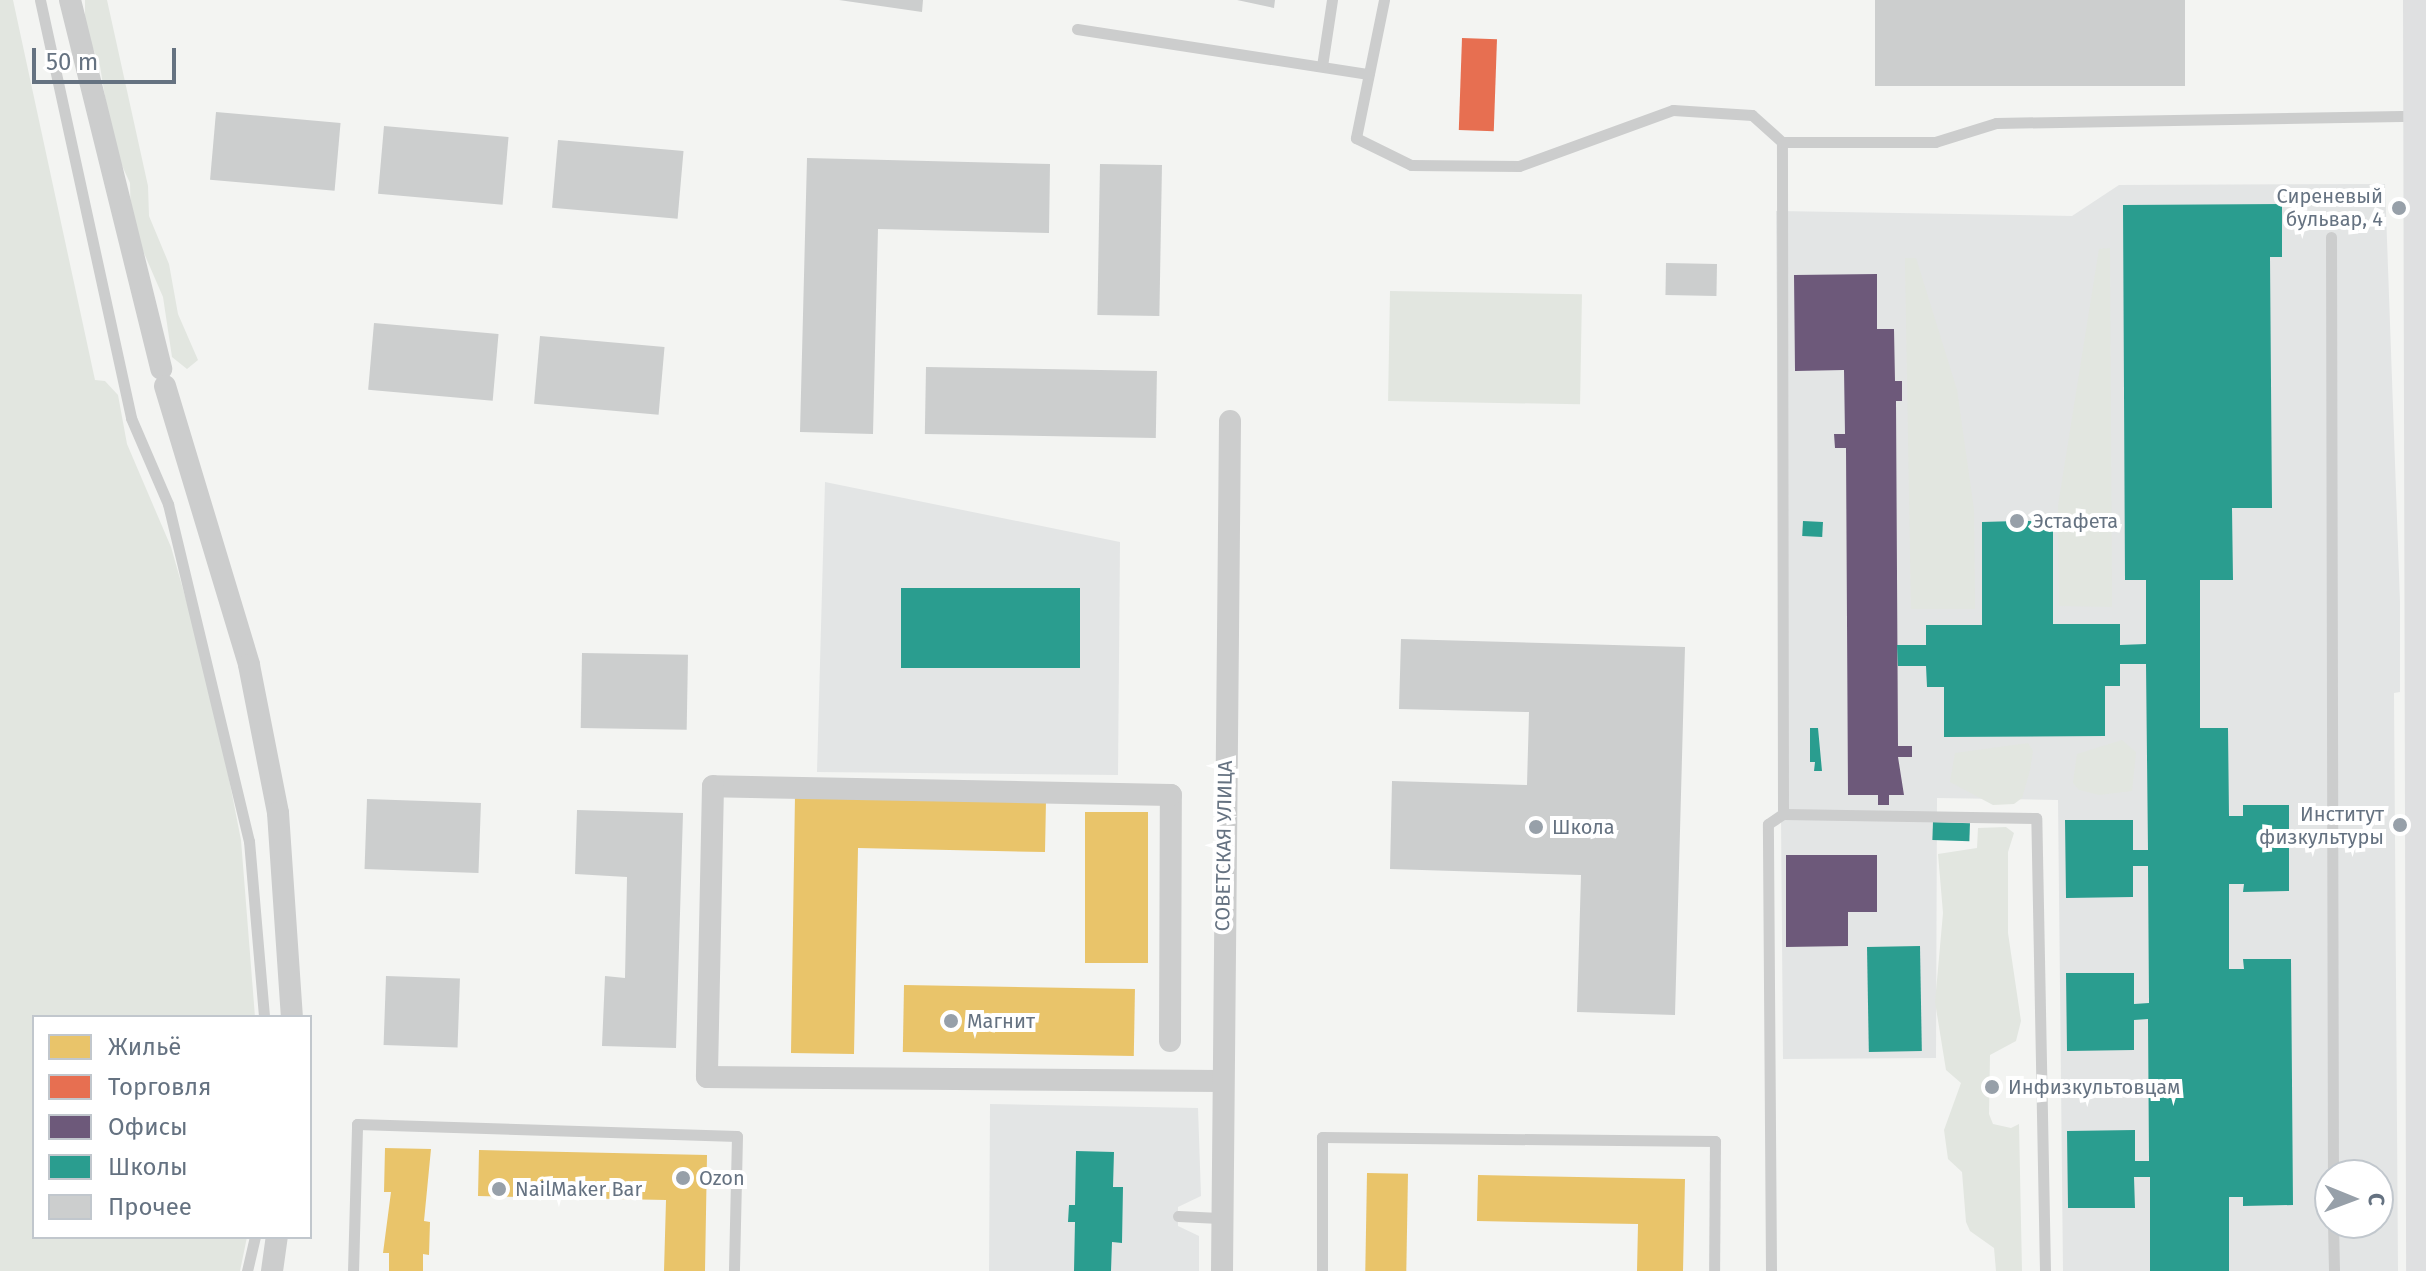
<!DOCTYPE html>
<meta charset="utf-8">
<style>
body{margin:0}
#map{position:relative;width:2426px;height:1271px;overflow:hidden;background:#f3f4f2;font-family:"Fira Sans",sans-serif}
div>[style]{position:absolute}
.built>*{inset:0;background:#e3e5e5}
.green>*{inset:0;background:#e2e6e0;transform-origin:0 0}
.homes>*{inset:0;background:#e9c46a;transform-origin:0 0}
.shops>*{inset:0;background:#e76f51;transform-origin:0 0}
.offices>*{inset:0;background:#6d597a}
.schools>*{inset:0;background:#2a9d8f;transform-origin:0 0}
.building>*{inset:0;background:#cccece;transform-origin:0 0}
.service>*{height:11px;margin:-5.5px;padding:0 5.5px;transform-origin:5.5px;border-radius:5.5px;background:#cccdcd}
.minor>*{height:22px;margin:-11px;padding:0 11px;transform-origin:11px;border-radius:11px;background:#cccdcd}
.secondary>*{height:30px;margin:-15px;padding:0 15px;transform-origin:15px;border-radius:15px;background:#dfe0e1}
.dots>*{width:22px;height:22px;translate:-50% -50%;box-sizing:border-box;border:4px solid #fff;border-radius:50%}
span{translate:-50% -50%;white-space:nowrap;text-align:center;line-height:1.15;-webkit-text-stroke:8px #fff;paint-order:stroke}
.poi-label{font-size:20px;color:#657281}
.right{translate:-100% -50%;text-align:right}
.left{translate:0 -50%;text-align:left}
.street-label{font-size:20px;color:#657281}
.legend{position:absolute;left:32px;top:1015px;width:280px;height:224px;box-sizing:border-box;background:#fff;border:2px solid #c1c7cd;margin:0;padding:10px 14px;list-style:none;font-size:24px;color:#657281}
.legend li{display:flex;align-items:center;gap:16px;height:40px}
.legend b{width:40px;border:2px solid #c1c7cd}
.north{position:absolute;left:2314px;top:1159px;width:80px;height:80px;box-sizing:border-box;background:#fff;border:2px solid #c1c7cd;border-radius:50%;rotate:91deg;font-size:22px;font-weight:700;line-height:32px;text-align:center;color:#657281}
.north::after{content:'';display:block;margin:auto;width:28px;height:36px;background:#97a0a9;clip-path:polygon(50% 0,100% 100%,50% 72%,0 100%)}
.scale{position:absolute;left:32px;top:48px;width:144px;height:36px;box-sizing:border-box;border:4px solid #657281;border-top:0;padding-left:10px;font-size:24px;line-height:28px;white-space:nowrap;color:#657281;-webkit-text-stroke:6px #fff;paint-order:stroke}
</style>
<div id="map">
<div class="built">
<i style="clip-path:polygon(evenodd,2385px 184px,2400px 602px,2400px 692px,2394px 693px,2398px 1271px,2063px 1271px,2058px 800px,1937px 798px,1936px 1058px,1783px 1059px,1776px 211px,2072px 216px,2119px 185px,2385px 184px,2330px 1175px,2378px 1175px,2378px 1223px,2330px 1223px,2330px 1175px)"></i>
<i style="clip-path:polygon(825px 482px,1120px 542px,1118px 775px,817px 772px)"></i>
<i style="clip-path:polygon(990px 1104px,1198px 1108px,1201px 1196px,1178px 1207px,1178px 1226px,1199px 1236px,1199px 1271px,989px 1271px)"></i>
</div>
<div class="green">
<i style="clip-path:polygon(0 0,13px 0,95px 380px,105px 381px,118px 395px,127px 444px,171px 547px,211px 687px,241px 840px,255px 1017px,34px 1017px,34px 1237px,247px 1237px,240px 1271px,0 1271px)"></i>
<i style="clip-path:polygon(85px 0,107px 0,148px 186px,149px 216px,169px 264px,178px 314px,198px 360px,187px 369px,172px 357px,163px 297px,131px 223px,130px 183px,113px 146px,100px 66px,85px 28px)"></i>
<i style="clip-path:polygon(2110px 248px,2112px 607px,2059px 606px,2058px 506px,2099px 249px)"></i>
<i style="clip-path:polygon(1905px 258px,1916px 258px,1957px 390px,1974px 510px,1975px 609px,1911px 609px)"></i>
<i style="left:1390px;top:291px;width:192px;height:110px;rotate:1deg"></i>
<i style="clip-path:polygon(2122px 740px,2136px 752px,2132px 791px,2099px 795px,2079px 790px,2073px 783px,2077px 754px)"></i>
<i style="clip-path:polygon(2028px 743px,2033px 751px,2030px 770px,2022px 798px,2014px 804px,1993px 805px,1950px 782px,1955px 753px)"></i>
<i style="clip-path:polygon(2006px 827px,2014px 833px,2008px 852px,2008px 933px,2021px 1021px,2016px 1041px,1990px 1055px,1989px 1114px,1993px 1124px,2011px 1128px,2019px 1124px,2022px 1271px,1996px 1271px,1994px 1248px,1970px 1231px,1966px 1222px,1962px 1172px,1948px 1159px,1944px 1130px,1961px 1083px,1946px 1070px,1935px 1002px,1943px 913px,1938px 854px,1977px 848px,1978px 828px)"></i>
</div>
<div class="homes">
<i style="clip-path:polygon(795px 795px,1046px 800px,1045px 852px,858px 848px,854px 1054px,791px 1053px)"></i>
<i style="left:1085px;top:812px;width:63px;height:151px"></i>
<i style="left:904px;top:985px;width:231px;height:67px;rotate:1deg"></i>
<i style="clip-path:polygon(385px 1148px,431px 1149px,424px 1221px,430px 1222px,429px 1255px,423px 1254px,423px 1271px,389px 1271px,389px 1253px,383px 1253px,391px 1192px,384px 1192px)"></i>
<i style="clip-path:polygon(479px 1150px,707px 1155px,705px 1271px,664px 1271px,666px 1200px,478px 1196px)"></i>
<i style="left:1367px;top:1173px;width:41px;height:98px;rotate:1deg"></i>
<i style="clip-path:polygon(1478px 1175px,1685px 1179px,1683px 1271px,1637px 1271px,1638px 1224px,1477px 1221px)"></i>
</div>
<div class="shops">
<i style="left:1462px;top:38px;width:35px;height:92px;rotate:2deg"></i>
</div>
<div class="offices">
<i style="clip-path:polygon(1877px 274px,1877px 329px,1894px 329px,1895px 381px,1902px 381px,1902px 401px,1896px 401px,1898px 746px,1912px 746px,1912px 757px,1898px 757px,1904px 795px,1889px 795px,1889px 805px,1878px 805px,1878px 795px,1848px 795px,1846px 448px,1835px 448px,1834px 434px,1845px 434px,1844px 370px,1795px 371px,1794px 275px)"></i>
<i style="clip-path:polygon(1786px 855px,1877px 855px,1877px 912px,1848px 912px,1848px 946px,1786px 947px)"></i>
</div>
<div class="schools">
<i style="clip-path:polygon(2282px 204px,2282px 257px,2270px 257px,2272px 508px,2232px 508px,2233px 580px,2200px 580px,2200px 728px,2228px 728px,2229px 816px,2243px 816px,2243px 805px,2289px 805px,2289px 891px,2243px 892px,2244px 884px,2229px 884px,2229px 969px,2244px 969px,2243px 959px,2291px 959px,2293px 1205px,2243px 1206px,2243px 1197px,2229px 1197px,2229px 1271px,2150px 1271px,2150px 1177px,2134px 1177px,2135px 1208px,2068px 1208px,2067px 1131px,2135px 1130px,2135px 1161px,2149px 1161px,2148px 1019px,2134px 1020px,2134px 1050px,2067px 1051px,2066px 973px,2134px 973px,2134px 1004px,2149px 1003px,2148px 866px,2133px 866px,2133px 897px,2066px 898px,2065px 820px,2133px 820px,2133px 850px,2148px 850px,2146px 664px,2120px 664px,2120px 686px,2105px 686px,2105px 736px,1944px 737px,1944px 687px,1927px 687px,1926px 666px,1898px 666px,1897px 645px,1926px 645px,1926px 625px,1982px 625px,1982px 522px,2017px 521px,2053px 521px,2053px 624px,2120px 624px,2120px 645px,2146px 644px,2146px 580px,2125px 580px,2123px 205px)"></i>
<i style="left:1803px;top:521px;width:20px;height:15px;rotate:3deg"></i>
<i style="left:901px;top:588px;width:179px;height:80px"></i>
<i style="clip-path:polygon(1810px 728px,1818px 728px,1822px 771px,1814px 771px,1815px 762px,1810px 762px)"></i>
<i style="left:1933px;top:822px;width:37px;height:18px;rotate:2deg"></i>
<i style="left:1920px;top:946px;width:105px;height:53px;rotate:89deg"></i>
<i style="clip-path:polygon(1076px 1151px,1114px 1152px,1113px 1187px,1123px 1187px,1122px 1243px,1112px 1242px,1111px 1271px,1074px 1271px,1075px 1222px,1068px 1222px,1069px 1205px,1075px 1205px)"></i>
</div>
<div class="building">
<i style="clip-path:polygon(839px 0,923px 0,922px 12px)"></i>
<i style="clip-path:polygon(1237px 0,1275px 0,1274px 8px)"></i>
<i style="left:1875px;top:0;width:310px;height:86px"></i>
<i style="left:216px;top:112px;width:125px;height:68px;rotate:5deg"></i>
<i style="left:384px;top:126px;width:125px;height:68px;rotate:5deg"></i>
<i style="left:558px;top:140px;width:126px;height:68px;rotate:5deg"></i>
<i style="clip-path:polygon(807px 158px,1050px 164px,1049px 233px,878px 229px,873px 434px,800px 432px)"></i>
<i style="left:1100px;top:164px;width:62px;height:151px;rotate:1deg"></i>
<i style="left:1666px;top:263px;width:51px;height:32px;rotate:1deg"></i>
<i style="left:374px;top:323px;width:125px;height:67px;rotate:5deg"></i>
<i style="left:540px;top:336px;width:125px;height:68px;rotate:5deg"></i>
<i style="left:926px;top:367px;width:231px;height:67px;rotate:1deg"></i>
<i style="clip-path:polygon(1401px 639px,1685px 647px,1675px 1015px,1577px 1012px,1581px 875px,1390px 869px,1392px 781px,1527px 785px,1529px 712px,1399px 709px)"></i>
<i style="left:582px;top:653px;width:106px;height:75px;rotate:1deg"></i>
<i style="left:367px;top:799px;width:114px;height:70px;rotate:2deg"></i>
<i style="clip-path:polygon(577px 810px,683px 813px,676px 1048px,602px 1046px,605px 976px,625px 978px,627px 877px,575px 874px)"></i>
<i style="left:386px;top:976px;width:74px;height:69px;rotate:2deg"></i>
</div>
<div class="service">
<i style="left:40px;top:0;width:428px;rotate:77.7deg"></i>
<i style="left:131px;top:418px;width:94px;rotate:66.7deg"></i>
<i style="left:168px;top:504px;width:347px;rotate:76.5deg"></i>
<i style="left:249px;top:841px;width:177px;rotate:85.1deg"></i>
<i style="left:1384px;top:0;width:141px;rotate:101.5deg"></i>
<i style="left:1356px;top:138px;width:61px;rotate:26.1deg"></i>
<i style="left:1411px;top:165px;width:108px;rotate:0.5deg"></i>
<i style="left:1519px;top:166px;width:164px;rotate:-20deg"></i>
<i style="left:1673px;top:110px;width:79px;rotate:3.6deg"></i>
<i style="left:1752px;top:115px;width:40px;rotate:42deg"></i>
<i style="left:1077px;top:29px;width:295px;rotate:8.8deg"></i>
<i style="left:1322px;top:66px;width:67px;rotate:-81.4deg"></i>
<i style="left:2331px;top:237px;width:938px;rotate:89.88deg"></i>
<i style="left:1178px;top:1216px;width:41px;rotate:2.8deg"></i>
<i style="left:2333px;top:1223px;width:48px;rotate:88.8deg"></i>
<i style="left:247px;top:1271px;width:35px;rotate:-77deg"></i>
<i style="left:353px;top:1271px;width:147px;rotate:-88.4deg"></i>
<i style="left:357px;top:1124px;width:380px;rotate:1.8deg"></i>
<i style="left:737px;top:1136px;width:135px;rotate:91.3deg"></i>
<i style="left:1322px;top:1271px;width:134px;rotate:-90deg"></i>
<i style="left:1322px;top:1137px;width:393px;rotate:0.6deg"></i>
<i style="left:1715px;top:1141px;width:130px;rotate:90.4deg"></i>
<i style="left:1771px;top:1271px;width:447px;rotate:-90.4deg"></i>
<i style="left:1768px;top:824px;width:18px;rotate:-34deg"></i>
<i style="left:2045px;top:1271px;width:453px;rotate:-91.1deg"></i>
<i style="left:2036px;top:818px;width:253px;rotate:-179.1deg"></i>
<i style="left:1783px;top:814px;width:672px;rotate:-90.09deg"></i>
<i style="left:1782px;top:142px;width:153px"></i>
<i style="left:1935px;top:142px;width:64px;rotate:-17.3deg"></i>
<i style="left:1996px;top:123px;width:420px;rotate:-1deg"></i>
</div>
<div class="minor">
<i style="left:70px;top:0;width:380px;rotate:76.1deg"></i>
<i style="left:165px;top:386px;width:291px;rotate:73.2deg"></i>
<i style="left:249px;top:665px;width:151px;rotate:78.9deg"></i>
<i style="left:278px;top:813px;width:204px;rotate:86.1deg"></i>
<i style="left:1170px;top:1041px;width:246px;rotate:-89.8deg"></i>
<i style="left:1171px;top:795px;width:458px;rotate:-178.9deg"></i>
<i style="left:713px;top:786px;width:291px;rotate:91.2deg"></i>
<i style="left:707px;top:1077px;width:513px;rotate:0.45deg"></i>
<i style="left:272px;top:1271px;width:34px;rotate:-82deg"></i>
<i style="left:1222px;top:1271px;width:850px;rotate:-89.46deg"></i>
</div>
<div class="secondary">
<i style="left:2418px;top:0;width:1271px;rotate:89.86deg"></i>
</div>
<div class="dots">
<i style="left:2399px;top:208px;background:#97a0a9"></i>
<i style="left:2017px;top:521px;background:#97a0a9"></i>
<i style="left:2400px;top:825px;background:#97a0a9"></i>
<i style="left:1536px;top:827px;background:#97a0a9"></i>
<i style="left:951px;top:1021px;background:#97a0a9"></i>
<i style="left:1992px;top:1087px;background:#97a0a9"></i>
<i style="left:683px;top:1178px;background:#97a0a9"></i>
<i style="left:499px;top:1189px;background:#97a0a9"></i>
</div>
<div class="poi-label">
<span class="right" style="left:2383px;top:208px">Сиреневый<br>бульвар, 4</span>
<span class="left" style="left:2033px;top:521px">Эстафета</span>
<span class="right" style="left:2384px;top:826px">Институт<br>физкультуры</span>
<span class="left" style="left:1552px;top:827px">Школа</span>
<span class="left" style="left:967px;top:1021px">Магнит</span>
<span class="left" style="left:2008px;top:1087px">Инфизкультовцам</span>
<span class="left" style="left:699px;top:1178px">Ozon</span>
<span class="left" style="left:515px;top:1189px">NailMaker Bar</span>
</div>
<div class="street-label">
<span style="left:1224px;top:846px;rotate:-89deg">СОВЕТСКАЯ УЛИЦА</span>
</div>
<ul class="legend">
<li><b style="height:22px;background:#e9c46a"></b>Жильё</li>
<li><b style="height:22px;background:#e76f51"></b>Торговля</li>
<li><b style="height:22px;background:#6d597a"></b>Офисы</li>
<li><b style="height:22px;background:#2a9d8f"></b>Школы</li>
<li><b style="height:22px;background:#cccece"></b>Прочее</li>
</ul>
<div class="north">С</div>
<div class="scale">50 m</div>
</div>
